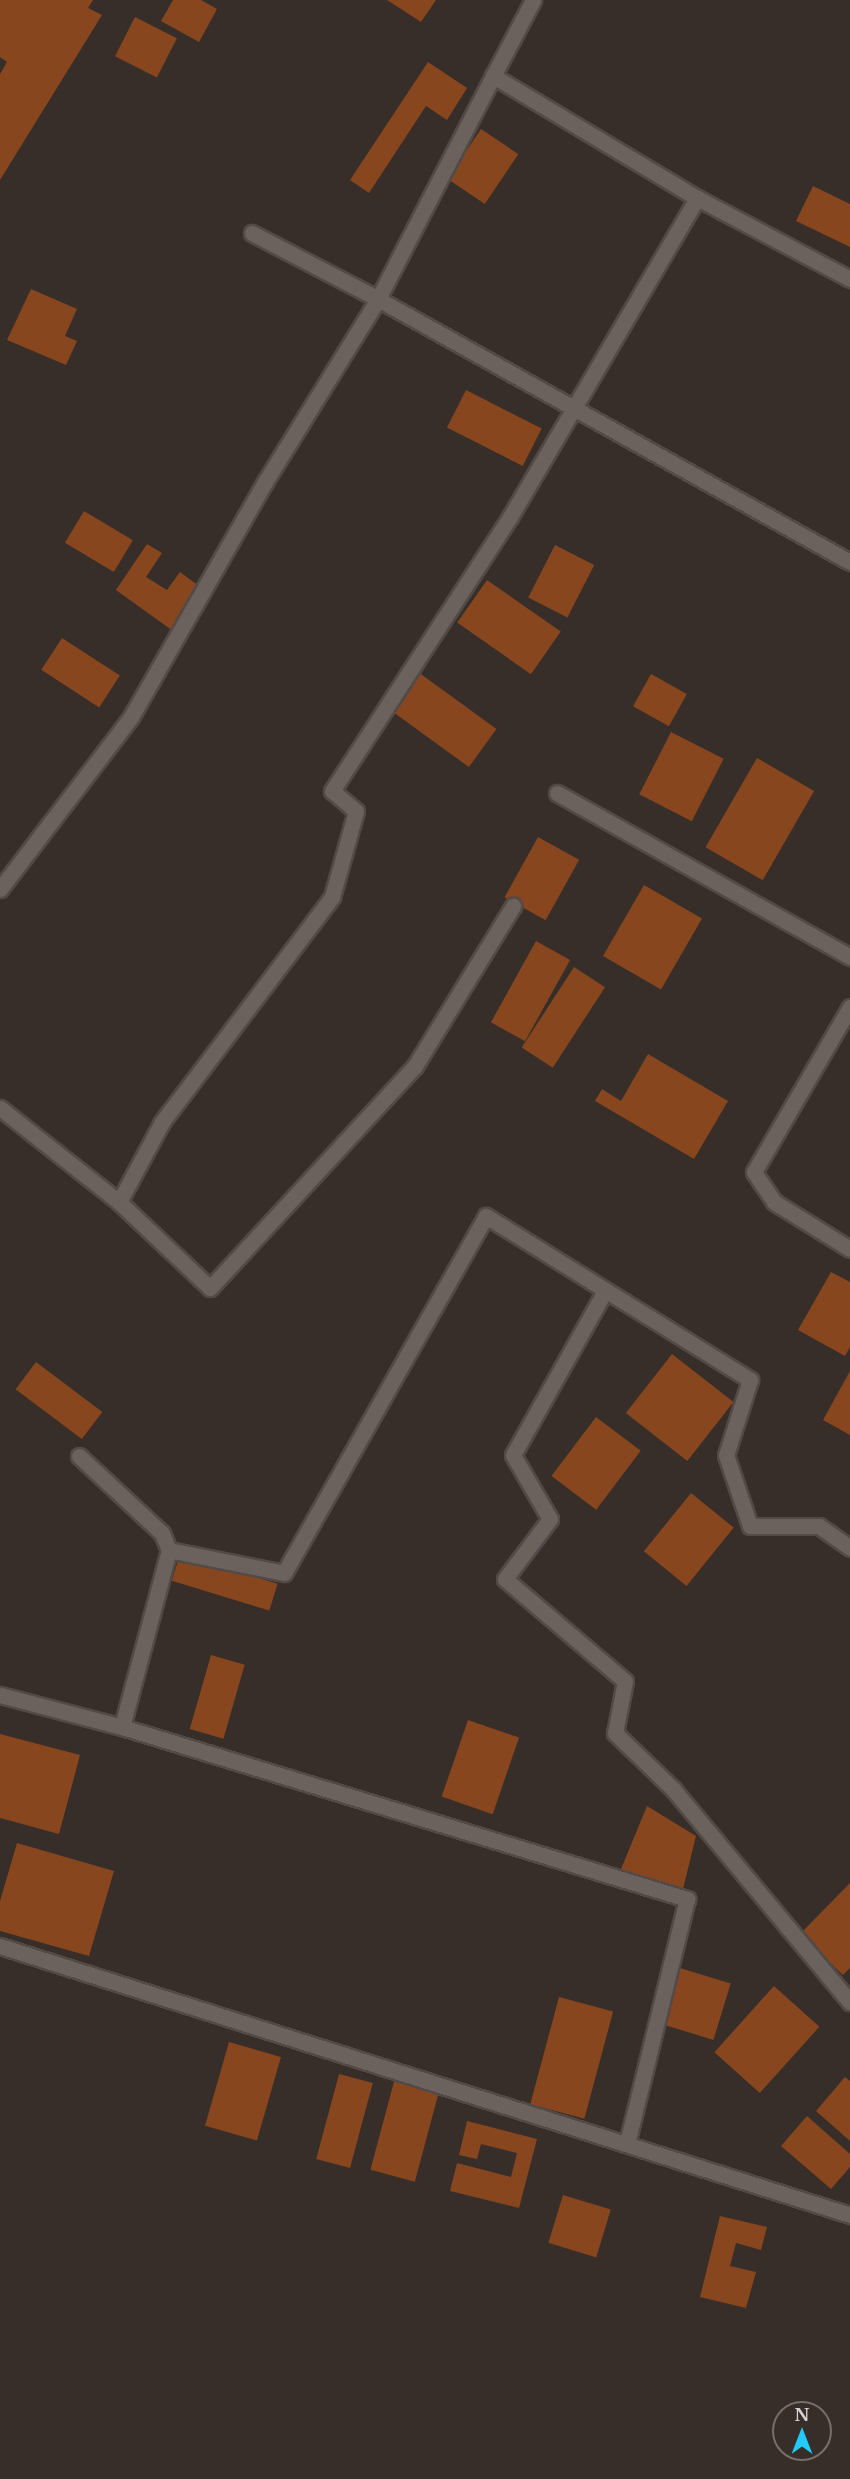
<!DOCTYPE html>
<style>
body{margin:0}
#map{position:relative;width:850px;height:2479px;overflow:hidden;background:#372e29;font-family:"Libre Baskerville",serif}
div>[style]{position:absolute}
.building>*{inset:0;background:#87461e;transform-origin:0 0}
.roads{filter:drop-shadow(2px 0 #524a47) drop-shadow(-2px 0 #524a47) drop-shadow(0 2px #524a47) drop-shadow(0 -2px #524a47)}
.minor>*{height:15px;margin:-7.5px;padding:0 7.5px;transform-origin:7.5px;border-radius:7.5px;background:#6c625d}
span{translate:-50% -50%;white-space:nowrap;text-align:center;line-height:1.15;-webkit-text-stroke:4.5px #372e29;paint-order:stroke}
.north{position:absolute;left:772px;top:2401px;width:60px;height:60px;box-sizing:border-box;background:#372e29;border:2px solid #776f6b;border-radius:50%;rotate:0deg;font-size:16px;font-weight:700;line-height:24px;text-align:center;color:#d6d1ce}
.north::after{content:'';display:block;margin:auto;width:21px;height:27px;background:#21c9fd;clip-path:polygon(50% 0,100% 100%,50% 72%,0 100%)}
</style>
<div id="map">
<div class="building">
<i style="clip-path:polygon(0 0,93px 0,88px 8px,102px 15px,0 180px,0 74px,7px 62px,0 57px)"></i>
<i style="clip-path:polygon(173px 0,201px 0,217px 9px,199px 42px,161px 21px)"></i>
<i style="clip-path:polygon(387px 0,436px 0,421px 22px)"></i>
<i style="left:135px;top:17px;width:47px;height:44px;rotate:27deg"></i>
<i style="clip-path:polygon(428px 62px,467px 88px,447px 120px,426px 106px,369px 193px,350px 180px)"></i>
<i style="left:481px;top:129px;width:45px;height:60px;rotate:34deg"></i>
<i style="clip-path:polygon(813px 186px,850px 204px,850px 247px,796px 221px)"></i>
<i style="clip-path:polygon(31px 289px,77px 309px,65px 336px,77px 341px,66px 365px,7px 340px)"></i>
<i style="left:466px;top:390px;width:85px;height:42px;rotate:27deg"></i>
<i style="left:84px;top:511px;width:57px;height:37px;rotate:31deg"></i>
<i style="clip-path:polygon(147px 544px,162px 553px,146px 577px,167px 590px,180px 572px,203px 589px,173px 631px,116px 590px)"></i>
<i style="left:555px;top:545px;width:44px;height:59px;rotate:27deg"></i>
<i style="left:487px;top:580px;width:90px;height:52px;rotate:35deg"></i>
<i style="left:62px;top:638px;width:69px;height:38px;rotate:33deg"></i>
<i style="left:418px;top:672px;width:97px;height:47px;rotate:36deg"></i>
<i style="left:651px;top:674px;width:41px;height:37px;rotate:29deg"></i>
<i style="left:671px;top:732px;width:59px;height:70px;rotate:27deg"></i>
<i style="left:757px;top:758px;width:66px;height:103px;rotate:30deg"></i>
<i style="left:538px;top:837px;width:47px;height:69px;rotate:29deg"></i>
<i style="left:644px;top:885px;width:67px;height:82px;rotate:30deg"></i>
<i style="left:536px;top:941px;width:39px;height:93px;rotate:29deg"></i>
<i style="left:574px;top:967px;width:37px;height:96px;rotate:33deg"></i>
<i style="clip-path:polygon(648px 1054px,728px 1101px,694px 1159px,595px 1101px,602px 1089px,621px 1101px)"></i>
<i style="clip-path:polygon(831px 1272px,850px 1282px,850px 1347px,845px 1356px,798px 1330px)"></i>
<i style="left:672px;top:1354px;width:78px;height:75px;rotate:38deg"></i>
<i style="left:36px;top:1362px;width:83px;height:34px;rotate:37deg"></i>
<i style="clip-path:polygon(850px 1371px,850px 1435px,823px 1420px)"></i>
<i style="left:596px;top:1417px;width:56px;height:74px;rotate:37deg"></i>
<i style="left:691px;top:1493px;width:55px;height:75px;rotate:39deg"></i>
<i style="left:180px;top:1554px;width:102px;height:28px;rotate:17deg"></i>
<i style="left:211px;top:1655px;width:35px;height:77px;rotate:16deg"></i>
<i style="left:468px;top:1720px;width:54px;height:81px;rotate:19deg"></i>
<i style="clip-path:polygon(0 1734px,80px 1755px,59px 1834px,0 1818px)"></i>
<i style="clip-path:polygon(647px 1806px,696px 1836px,682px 1893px,621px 1869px)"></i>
<i style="clip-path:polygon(17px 1843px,114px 1871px,89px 1956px,0 1931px,0 1901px)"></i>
<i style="clip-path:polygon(850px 1883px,850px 1968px,843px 1975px,800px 1934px)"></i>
<i style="left:680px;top:1968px;width:53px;height:59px;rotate:17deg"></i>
<i style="left:774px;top:1986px;width:61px;height:89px;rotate:42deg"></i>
<i style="left:559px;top:1997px;width:56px;height:111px;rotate:15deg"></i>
<i style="left:229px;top:2042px;width:54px;height:87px;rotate:16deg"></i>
<i style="left:339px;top:2074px;width:35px;height:88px;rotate:15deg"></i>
<i style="clip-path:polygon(845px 2077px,850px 2081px,850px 2141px,816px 2111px)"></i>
<i style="left:395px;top:2078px;width:46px;height:95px;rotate:15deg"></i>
<i style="clip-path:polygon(807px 2116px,850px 2154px,850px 2167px,831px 2189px,781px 2146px)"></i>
<i style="clip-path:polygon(467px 2121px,537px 2139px,519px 2208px,450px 2191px,457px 2163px,511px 2177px,517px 2153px,481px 2144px,477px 2159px,459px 2155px)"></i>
<i style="left:563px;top:2195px;width:50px;height:50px;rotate:17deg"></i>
<i style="clip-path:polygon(720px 2216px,767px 2227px,761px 2250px,736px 2243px,730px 2266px,756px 2272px,746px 2308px,700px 2297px)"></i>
</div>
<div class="roads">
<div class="minor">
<i style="left:697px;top:198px;width:173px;rotate:27.9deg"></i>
<i style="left:252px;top:233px;width:142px;rotate:27.6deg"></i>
<i style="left:378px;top:299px;width:540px;rotate:29.13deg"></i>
<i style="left:557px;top:793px;width:336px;rotate:29.2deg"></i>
<i style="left:0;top:889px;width:216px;rotate:-52.7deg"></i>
<i style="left:131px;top:717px;width:271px;rotate:-60.3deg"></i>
<i style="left:265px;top:482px;width:215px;rotate:-58.3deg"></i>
<i style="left:378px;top:299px;width:251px;rotate:-62.7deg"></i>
<i style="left:850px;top:1007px;width:191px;rotate:120.2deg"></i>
<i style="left:754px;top:1172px;width:36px;rotate:56deg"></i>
<i style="left:774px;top:1202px;width:89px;rotate:31.7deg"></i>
<i style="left:0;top:1108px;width:152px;rotate:38.3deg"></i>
<i style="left:119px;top:1202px;width:125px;rotate:43.4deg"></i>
<i style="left:210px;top:1288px;width:302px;rotate:-47.3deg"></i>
<i style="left:415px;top:1066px;width:188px;rotate:-58.5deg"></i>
<i style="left:119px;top:1202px;width:91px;rotate:-61.7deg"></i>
<i style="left:162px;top:1122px;width:282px;rotate:-52.9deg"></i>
<i style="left:332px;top:897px;width:89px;rotate:-74.4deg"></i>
<i style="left:356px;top:811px;width:31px;rotate:-140deg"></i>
<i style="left:332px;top:791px;width:327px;rotate:-57deg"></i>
<i style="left:510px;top:517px;width:370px;rotate:-59.6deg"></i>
<i style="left:697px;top:198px;width:238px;rotate:-149.1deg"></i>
<i style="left:493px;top:76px;width:86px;rotate:-62.2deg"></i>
<i style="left:605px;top:1291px;width:188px;rotate:119.3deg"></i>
<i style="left:513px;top:1455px;width:74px;rotate:60deg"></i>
<i style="left:550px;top:1519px;width:75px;rotate:126.9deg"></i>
<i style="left:505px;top:1579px;width:157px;rotate:40.4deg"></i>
<i style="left:625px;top:1681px;width:53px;rotate:100.9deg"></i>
<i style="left:615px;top:1733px;width:81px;rotate:44deg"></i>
<i style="left:673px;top:1789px;width:277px;rotate:50.3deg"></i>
<i style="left:79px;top:1456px;width:113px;rotate:42.9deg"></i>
<i style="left:162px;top:1533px;width:18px;rotate:68deg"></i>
<i style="left:169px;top:1550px;width:183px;rotate:104.9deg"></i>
<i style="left:169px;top:1550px;width:117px;rotate:11.3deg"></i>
<i style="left:284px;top:1573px;width:410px;rotate:-60.5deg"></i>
<i style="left:486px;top:1216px;width:311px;rotate:31.8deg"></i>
<i style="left:750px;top:1380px;width:79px;rotate:107.7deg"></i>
<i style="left:726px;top:1455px;width:75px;rotate:71.3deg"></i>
<i style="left:750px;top:1526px;width:69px"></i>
<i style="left:819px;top:1526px;width:38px;rotate:35deg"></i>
<i style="left:0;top:1695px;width:126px;rotate:14.7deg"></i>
<i style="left:122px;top:1727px;width:591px;rotate:16.93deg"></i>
<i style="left:687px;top:1899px;width:252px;rotate:103.8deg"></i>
<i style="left:0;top:1946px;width:892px;rotate:17.56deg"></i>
</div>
</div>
<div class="north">N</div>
</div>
